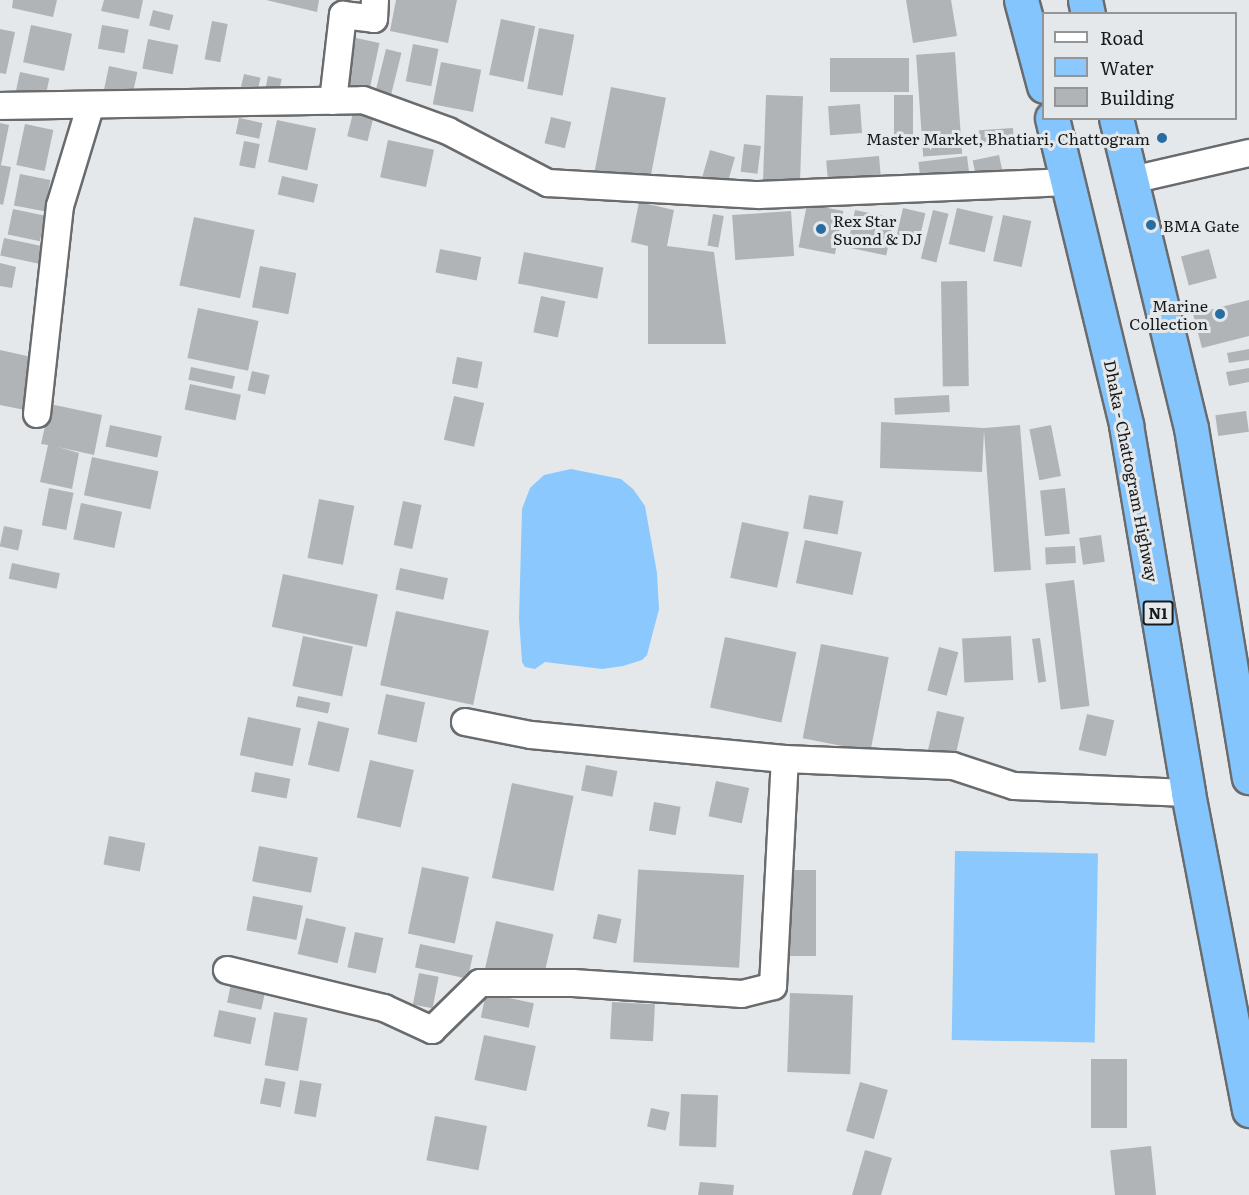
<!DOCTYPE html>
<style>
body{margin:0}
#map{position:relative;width:1249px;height:1195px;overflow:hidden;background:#e5e8ea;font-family:Literata,serif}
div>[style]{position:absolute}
.water>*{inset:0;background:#8bc8fd;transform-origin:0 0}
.building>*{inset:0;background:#b1b4b6;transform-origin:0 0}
.roads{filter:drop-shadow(2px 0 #696b6d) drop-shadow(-2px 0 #696b6d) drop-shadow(0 2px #696b6d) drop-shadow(0 -2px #696b6d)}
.street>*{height:26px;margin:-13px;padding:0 13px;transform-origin:13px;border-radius:13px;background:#fff}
.highway>*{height:33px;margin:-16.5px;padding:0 16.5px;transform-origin:16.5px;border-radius:16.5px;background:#84c5fd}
.dots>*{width:16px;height:16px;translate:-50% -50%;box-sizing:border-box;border:3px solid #e5e8ea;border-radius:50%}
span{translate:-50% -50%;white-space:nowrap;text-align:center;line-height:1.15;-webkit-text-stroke:6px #e5e8ea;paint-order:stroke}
.shield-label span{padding:2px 4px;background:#e5e8ea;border:2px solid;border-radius:4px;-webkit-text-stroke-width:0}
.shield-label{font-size:15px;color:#18191a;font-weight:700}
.poi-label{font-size:16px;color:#18191a}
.right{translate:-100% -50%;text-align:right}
.left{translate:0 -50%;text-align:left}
.street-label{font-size:16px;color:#18191a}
.legend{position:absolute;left:1042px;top:12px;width:195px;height:108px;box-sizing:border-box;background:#e5e8ea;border:2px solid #939597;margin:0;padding:8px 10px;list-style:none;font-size:18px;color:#18191a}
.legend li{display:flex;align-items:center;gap:12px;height:30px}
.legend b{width:30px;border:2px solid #939597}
</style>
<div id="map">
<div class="water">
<i style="clip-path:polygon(571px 469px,621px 479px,633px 489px,645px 506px,657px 573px,659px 609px,647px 655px,642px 660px,623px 666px,602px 669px,545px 662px,535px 669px,525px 667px,522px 662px,519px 618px,522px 509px,530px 488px,544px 475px)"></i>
<i style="left:955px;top:851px;width:143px;height:189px;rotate:1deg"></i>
</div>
<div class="building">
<i style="clip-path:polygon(13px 0,57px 0,53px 17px,12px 8px)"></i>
<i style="clip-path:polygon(104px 0,143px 0,139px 19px,101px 11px)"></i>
<i style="clip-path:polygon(266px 0,319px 0,317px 12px)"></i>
<i style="clip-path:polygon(396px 0,457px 0,448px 43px,390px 31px)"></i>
<i style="clip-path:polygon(906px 0,951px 0,957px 36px,913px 43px)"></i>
<i style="left:153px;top:10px;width:21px;height:16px;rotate:14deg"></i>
<i style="left:501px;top:19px;width:35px;height:57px;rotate:12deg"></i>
<i style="left:212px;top:21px;width:16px;height:39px;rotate:11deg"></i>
<i style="left:31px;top:25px;width:42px;height:38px;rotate:12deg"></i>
<i style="left:102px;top:25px;width:27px;height:24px;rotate:10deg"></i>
<i style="left:539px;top:28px;width:36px;height:62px;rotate:11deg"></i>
<i style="clip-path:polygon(0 29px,15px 32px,6px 74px,0 73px)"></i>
<i style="left:356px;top:38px;width:24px;height:50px;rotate:12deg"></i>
<i style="left:148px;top:39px;width:31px;height:30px;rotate:11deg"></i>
<i style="left:413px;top:44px;width:26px;height:38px;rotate:11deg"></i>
<i style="left:386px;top:49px;width:16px;height:46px;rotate:14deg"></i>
<i style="left:955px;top:52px;width:102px;height:39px;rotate:86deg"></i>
<i style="left:909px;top:58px;width:34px;height:79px;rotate:90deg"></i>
<i style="left:441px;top:62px;width:41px;height:43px;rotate:11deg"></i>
<i style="left:109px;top:66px;width:29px;height:25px;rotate:12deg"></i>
<i style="left:20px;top:72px;width:30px;height:30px;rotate:12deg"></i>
<i style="left:244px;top:74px;width:17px;height:13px;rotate:13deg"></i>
<i style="left:268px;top:76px;width:14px;height:13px;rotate:12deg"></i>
<i style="left:611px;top:87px;width:56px;height:90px;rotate:11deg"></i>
<i style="left:766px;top:95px;width:37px;height:89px;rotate:2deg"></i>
<i style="left:894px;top:95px;width:19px;height:46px"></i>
<i style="left:860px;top:104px;width:29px;height:32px;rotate:86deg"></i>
<i style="left:353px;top:113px;width:21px;height:24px;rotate:14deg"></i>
<i style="left:551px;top:117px;width:21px;height:27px;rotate:14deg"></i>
<i style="left:239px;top:118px;width:24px;height:16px;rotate:12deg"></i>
<i style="left:277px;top:120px;width:40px;height:43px;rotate:12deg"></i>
<i style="clip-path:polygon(0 123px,9px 125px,1px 165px,0 165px)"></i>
<i style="left:25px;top:124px;width:29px;height:42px;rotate:12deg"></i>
<i style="left:1013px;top:128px;width:13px;height:34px;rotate:86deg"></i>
<i style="left:388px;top:140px;width:47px;height:38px;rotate:12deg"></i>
<i style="left:244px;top:141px;width:16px;height:25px;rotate:11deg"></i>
<i style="left:744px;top:144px;width:17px;height:28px;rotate:7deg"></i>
<i style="left:710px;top:150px;width:26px;height:34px;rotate:16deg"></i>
<i style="left:999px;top:155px;width:19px;height:27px;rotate:78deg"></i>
<i style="left:879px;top:156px;width:24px;height:53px;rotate:85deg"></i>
<i style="left:967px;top:156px;width:24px;height:49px;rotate:83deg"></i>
<i style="clip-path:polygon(0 165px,11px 167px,3px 205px,0 204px)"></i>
<i style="left:20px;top:174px;width:31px;height:32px;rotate:11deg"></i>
<i style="left:282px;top:176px;width:37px;height:19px;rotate:13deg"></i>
<i style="clip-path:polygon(639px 202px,674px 210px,667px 246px,714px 252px,726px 344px,648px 344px,648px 246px,631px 242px)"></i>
<i style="left:807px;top:204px;width:37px;height:44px;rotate:11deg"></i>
<i style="left:903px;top:208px;width:23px;height:29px;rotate:13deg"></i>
<i style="left:957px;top:208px;width:37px;height:37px;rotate:13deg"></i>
<i style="left:13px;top:209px;width:33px;height:26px;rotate:12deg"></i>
<i style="left:855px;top:210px;width:40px;height:38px;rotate:12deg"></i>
<i style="left:933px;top:210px;width:16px;height:50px;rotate:14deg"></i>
<i style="left:791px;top:211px;width:45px;height:59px;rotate:86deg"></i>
<i style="left:713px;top:214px;width:11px;height:32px;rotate:10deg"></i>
<i style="left:1003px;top:215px;width:29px;height:47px;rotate:12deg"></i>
<i style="left:194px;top:217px;width:62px;height:70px;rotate:12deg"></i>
<i style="left:4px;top:238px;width:43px;height:18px;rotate:12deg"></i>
<i style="left:440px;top:249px;width:42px;height:24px;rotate:11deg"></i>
<i style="left:1209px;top:249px;width:30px;height:29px;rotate:75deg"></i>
<i style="left:524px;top:252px;width:81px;height:32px;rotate:11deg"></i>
<i style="clip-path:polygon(0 263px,16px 267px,12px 288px,0 286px)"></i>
<i style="left:260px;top:266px;width:37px;height:42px;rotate:11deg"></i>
<i style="left:967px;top:281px;width:105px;height:26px;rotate:89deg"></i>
<i style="left:541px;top:296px;width:25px;height:37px;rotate:12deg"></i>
<i style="clip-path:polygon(1249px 300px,1249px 336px,1202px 348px,1193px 314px)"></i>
<i style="left:198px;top:308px;width:62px;height:51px;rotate:12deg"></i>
<i style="clip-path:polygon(1249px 349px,1249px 360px,1229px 363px,1227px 353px)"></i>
<i style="clip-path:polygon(0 350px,36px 358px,25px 410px,0 405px)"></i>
<i style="left:457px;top:357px;width:26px;height:27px;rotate:11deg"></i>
<i style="left:191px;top:367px;width:45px;height:13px;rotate:12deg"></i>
<i style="clip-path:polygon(1249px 368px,1249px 382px,1229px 386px,1226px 372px)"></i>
<i style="left:252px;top:371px;width:18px;height:20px;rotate:13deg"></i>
<i style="left:190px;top:384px;width:52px;height:26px;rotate:12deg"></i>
<i style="left:949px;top:395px;width:17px;height:55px;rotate:87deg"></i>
<i style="left:454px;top:396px;width:31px;height:45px;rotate:13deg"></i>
<i style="clip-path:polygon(50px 404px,102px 415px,94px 455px,58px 447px,79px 453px,72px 489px,40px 482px,48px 445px,41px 444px)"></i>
<i style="left:1246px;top:411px;width:21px;height:31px;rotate:82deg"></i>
<i style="clip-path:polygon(881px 422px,984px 428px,1020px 425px,1031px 570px,994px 572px,984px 431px,982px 472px,880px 468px)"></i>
<i style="left:110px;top:425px;width:53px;height:22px;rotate:12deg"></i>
<i style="left:1051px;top:425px;width:52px;height:22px;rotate:79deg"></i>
<i style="left:92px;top:457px;width:68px;height:39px;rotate:12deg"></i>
<i style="left:49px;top:488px;width:25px;height:38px;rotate:11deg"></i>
<i style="left:1065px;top:488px;width:46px;height:25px;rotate:84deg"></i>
<i style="left:809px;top:495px;width:35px;height:34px;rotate:10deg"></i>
<i style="left:319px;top:499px;width:36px;height:60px;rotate:11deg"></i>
<i style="left:403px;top:501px;width:19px;height:45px;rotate:12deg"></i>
<i style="left:81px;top:503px;width:42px;height:37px;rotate:12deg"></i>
<i style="left:742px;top:522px;width:48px;height:57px;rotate:12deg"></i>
<i style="left:4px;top:526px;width:19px;height:21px;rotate:12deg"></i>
<i style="left:1101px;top:535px;width:27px;height:22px;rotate:82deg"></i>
<i style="left:805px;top:540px;width:58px;height:44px;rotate:12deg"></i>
<i style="left:1075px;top:546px;width:17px;height:30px;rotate:87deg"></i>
<i style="left:12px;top:563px;width:49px;height:16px;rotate:12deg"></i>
<i style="left:400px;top:568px;width:49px;height:22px;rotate:12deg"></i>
<i style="left:283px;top:574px;width:97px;height:54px;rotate:12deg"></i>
<i style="left:1074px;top:580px;width:127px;height:29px;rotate:83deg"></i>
<i style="left:396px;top:611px;width:95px;height:76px;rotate:12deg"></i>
<i style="left:303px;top:636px;width:51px;height:51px;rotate:12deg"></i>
<i style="left:1011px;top:636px;width:44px;height:49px;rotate:87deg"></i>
<i style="left:725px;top:637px;width:73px;height:72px;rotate:12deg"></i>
<i style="left:1040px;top:638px;width:44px;height:8px;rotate:82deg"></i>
<i style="left:821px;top:644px;width:69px;height:96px;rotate:11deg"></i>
<i style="left:939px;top:647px;width:20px;height:45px;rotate:15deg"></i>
<i style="left:386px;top:694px;width:40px;height:41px;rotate:12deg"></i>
<i style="left:298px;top:696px;width:33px;height:11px;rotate:12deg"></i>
<i style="left:937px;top:711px;width:28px;height:40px;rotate:13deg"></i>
<i style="left:1087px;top:714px;width:28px;height:37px;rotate:13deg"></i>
<i style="left:248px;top:717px;width:54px;height:39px;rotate:12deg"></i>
<i style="left:318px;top:721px;width:32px;height:45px;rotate:13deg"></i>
<i style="left:370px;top:760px;width:45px;height:59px;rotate:13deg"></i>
<i style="left:586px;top:765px;width:32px;height:26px;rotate:11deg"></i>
<i style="left:255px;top:772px;width:36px;height:20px;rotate:11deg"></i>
<i style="left:716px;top:781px;width:34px;height:36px;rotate:12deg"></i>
<i style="left:512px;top:783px;width:63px;height:97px;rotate:12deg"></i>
<i style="left:654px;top:802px;width:27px;height:29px;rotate:10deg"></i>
<i style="left:109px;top:836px;width:37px;height:29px;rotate:11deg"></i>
<i style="left:259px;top:846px;width:60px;height:36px;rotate:11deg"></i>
<i style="left:422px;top:867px;width:48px;height:68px;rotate:12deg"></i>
<i style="left:789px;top:870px;width:27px;height:86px"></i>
<i style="left:744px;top:875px;width:93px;height:106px;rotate:93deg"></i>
<i style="left:253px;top:896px;width:51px;height:35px;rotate:11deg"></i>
<i style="left:598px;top:914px;width:24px;height:25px;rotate:12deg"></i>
<i style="left:306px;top:918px;width:41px;height:37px;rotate:13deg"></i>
<i style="left:496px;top:921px;width:59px;height:49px;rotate:13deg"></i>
<i style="left:355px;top:932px;width:29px;height:36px;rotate:12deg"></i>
<i style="left:420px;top:944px;width:54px;height:24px;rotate:12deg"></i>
<i style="left:419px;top:973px;width:20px;height:32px;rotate:11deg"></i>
<i style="left:231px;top:984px;width:35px;height:19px;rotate:12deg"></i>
<i style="left:486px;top:993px;width:49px;height:25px;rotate:12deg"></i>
<i style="left:790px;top:993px;width:63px;height:79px;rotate:2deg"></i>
<i style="left:612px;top:1002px;width:43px;height:37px;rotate:3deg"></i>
<i style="left:219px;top:1010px;width:38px;height:27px;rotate:12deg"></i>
<i style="left:274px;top:1012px;width:34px;height:54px;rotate:10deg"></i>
<i style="left:484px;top:1035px;width:53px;height:46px;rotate:12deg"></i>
<i style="left:1091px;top:1059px;width:36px;height:69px"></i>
<i style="left:265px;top:1078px;width:21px;height:26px;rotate:11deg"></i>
<i style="left:300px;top:1080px;width:22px;height:34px;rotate:10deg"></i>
<i style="left:860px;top:1082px;width:29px;height:51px;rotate:16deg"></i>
<i style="left:681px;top:1094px;width:37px;height:52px;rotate:2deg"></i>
<i style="left:651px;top:1108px;width:19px;height:19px;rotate:12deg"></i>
<i style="left:435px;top:1116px;width:53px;height:45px;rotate:11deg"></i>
<i style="left:1151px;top:1146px;width:49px;height:41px;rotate:84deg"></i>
<i style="clip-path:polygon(865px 1150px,892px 1158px,881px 1195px,852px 1195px)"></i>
<i style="clip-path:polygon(700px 1182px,734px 1185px,733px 1195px,698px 1195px)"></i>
</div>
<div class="roads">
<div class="street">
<i style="left:333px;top:101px;width:87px;rotate:-83.4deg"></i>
<i style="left:343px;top:15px;width:31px;rotate:7deg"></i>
<i style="left:374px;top:19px;width:19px;rotate:-87deg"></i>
<i style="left:0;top:106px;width:363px;rotate:-0.9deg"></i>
<i style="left:363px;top:100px;width:90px;rotate:20deg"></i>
<i style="left:448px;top:131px;width:113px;rotate:27.5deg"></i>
<i style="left:548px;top:183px;width:211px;rotate:3.3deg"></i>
<i style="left:759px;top:195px;width:310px;rotate:-2.4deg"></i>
<i style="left:1132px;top:180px;width:120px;rotate:-13deg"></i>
<i style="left:37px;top:414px;width:209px;rotate:-83.7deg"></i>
<i style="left:60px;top:206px;width:103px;rotate:-73.1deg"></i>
<i style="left:465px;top:722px;width:67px;rotate:11.1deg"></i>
<i style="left:531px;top:735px;width:255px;rotate:5.4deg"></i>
<i style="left:785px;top:759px;width:168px;rotate:2.4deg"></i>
<i style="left:953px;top:766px;width:64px;rotate:18.2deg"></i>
<i style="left:1014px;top:786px;width:174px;rotate:2.3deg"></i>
<i style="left:227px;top:970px;width:162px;rotate:13.6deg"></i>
<i style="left:384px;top:1008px;width:53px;rotate:24.6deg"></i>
<i style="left:432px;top:1030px;width:67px;rotate:-44.4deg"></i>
<i style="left:480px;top:983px;width:93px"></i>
<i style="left:573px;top:983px;width:169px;rotate:3.7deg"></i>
<i style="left:742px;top:994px;width:32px;rotate:-14deg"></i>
<i style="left:773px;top:986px;width:227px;rotate:-87deg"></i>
</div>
<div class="highway">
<i style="left:1021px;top:0;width:89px;rotate:75deg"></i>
<i style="left:1085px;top:0;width:14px;rotate:78deg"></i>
<i style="left:1052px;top:118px;width:316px;rotate:76.4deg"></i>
<i style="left:1126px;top:425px;width:373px;rotate:80.4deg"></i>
<i style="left:1188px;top:793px;width:323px;rotate:79.1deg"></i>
<i style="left:1116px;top:118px;width:319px;rotate:76.4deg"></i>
<i style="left:1191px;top:428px;width:354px;rotate:80.6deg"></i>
</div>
</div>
<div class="dots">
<i style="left:1162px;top:138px;background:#286da2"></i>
<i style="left:1151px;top:225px;background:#286da2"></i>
<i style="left:821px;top:229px;background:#286da2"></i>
<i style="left:1220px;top:314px;background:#286da2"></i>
</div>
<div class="shield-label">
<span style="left:1158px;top:613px">N1</span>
</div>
<div class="poi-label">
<span class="right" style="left:1150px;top:138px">Master Market, Bhatiari, Chattogram</span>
<span class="left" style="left:833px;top:229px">Rex Star<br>Suond &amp; DJ</span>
<span class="left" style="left:1163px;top:225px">BMA Gate</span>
<span class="right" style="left:1208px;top:314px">Marine<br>Collection</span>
</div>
<div class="street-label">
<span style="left:1132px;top:471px;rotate:79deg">Dhaka - Chattogram Highway</span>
</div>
<ul class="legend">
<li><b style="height:8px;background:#fff"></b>Road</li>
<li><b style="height:16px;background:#8bc8fd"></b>Water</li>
<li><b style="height:16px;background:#b1b4b6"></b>Building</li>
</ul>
</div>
